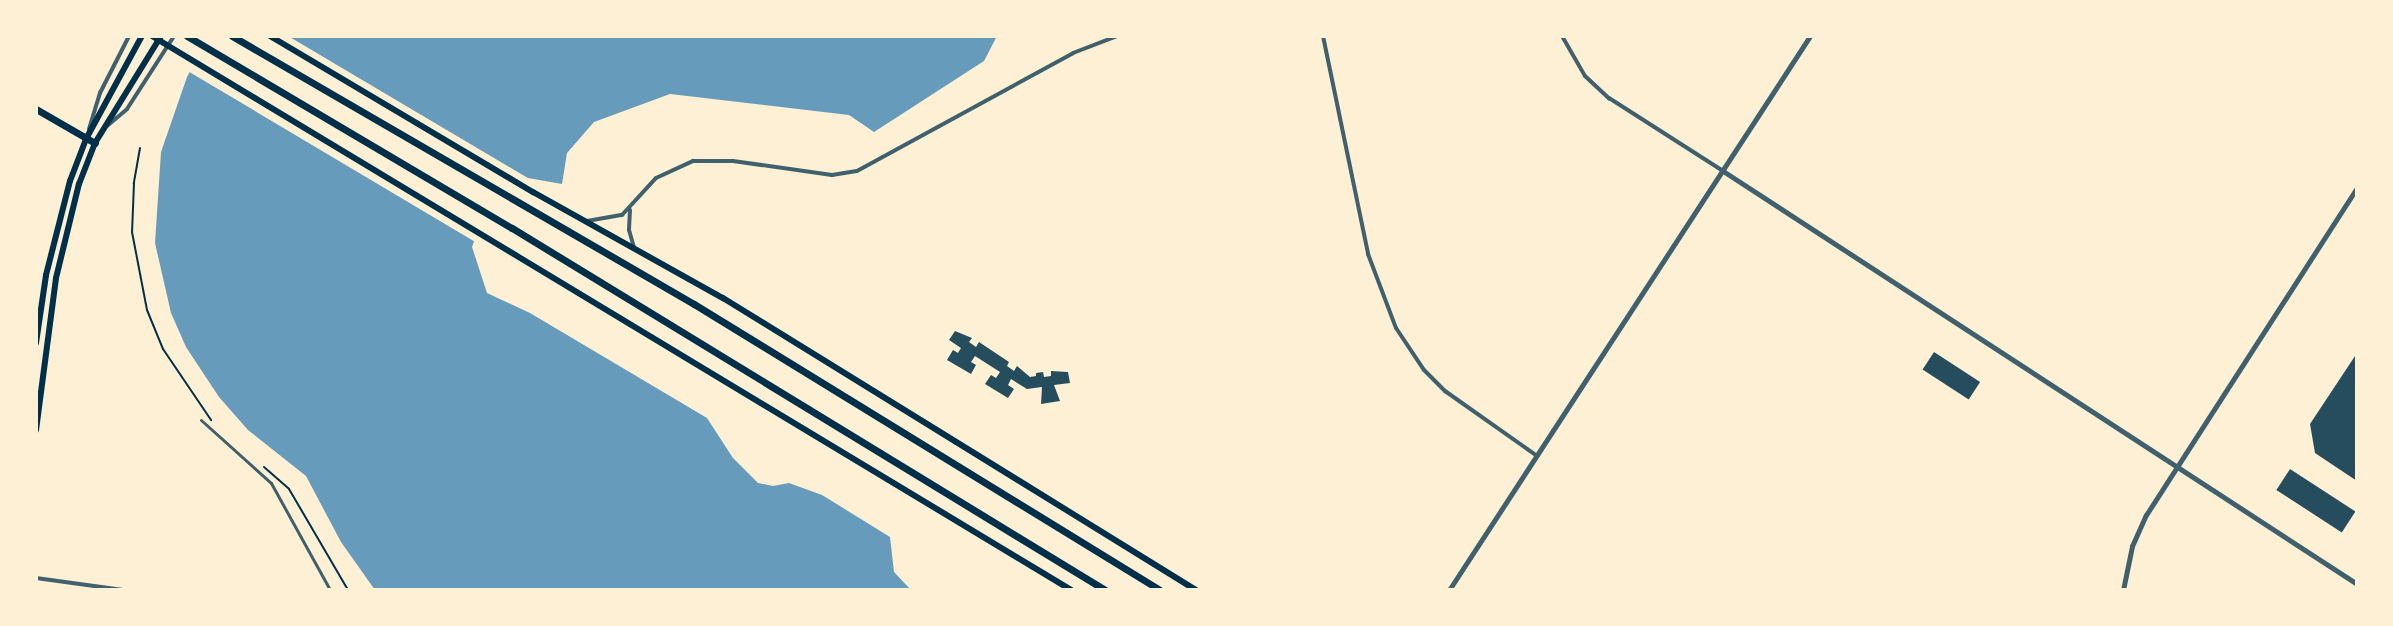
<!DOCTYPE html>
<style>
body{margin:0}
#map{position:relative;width:2393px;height:626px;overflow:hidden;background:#fdf0d5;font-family:"Golos Text",sans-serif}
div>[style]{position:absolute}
.water>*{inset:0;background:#669bbc}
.pier>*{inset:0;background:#fdf0d5}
.building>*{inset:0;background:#264d5e;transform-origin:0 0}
.path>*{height:2px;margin:-1px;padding:0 1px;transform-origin:1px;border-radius:1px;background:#003049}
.pedestrian>*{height:3px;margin:-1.5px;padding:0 1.5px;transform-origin:1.5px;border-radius:1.5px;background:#3f606c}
.minor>*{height:4px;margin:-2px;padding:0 2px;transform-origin:2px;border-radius:2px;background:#3f606c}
.tertiary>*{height:5px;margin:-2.5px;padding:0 2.5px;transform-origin:2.5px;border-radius:2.5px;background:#3f606c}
.secondary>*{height:6px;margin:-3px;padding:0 3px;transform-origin:3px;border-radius:3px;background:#003049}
.trunk>*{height:7px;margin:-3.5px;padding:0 3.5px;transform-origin:3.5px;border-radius:3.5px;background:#003049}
span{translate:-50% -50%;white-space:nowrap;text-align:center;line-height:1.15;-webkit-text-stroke:6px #fdf0d5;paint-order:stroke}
.frame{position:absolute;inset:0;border:38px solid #fdf0d5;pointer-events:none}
</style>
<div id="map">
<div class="water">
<i style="clip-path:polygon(209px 36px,997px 36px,984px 61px,874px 132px,849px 115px,670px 94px,594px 122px,567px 153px,562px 184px,522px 177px,494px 187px,472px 247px,487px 293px,530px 313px,707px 418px,733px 458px,758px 483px,773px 486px,789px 483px,822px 495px,890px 537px,894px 572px,911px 590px,375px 590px,341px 542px,306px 476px,248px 430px,219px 397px,186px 347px,171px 313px,155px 243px,161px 152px,187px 77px)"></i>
</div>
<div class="pier">
<i style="clip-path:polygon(205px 36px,288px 36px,538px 184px,522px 182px,497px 190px,477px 243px,186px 70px)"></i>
</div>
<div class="building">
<i style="clip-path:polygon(955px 331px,972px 338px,969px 342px,976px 347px,979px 342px,1009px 362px,1007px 366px,1014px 371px,1017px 366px,1030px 377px,1036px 376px,1036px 373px,1043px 372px,1044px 377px,1051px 376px,1051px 371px,1068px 372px,1070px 383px,1054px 385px,1060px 401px,1041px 404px,1042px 387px,1027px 389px,1011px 379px,1008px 385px,1014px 389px,1008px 398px,985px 384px,991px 375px,996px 378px,1000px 372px,975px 356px,971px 362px,976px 365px,971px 374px,947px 360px,953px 350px,958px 353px,961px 348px,949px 340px)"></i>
<i style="left:1934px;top:352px;width:55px;height:21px;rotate:33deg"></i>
<i style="clip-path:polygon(2357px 353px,2357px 481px,2315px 453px,2310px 424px)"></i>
<i style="left:2290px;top:469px;width:78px;height:25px;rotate:33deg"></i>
</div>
<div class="path">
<i style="left:140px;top:148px;width:36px;rotate:100deg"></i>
<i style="left:134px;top:183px;width:49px;rotate:92.3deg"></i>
<i style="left:132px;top:232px;width:79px;rotate:79.1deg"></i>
<i style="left:147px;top:310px;width:42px;rotate:67.7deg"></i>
<i style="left:163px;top:349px;width:86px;rotate:55.9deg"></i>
<i style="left:264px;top:467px;width:33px;rotate:41deg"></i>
<i style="left:289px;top:489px;width:117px;rotate:59.7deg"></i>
</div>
<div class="pedestrian">
<i style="left:201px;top:420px;width:94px;rotate:42deg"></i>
<i style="left:271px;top:483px;width:122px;rotate:61.1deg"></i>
</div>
<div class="minor">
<i style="left:1323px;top:36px;width:223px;rotate:78.3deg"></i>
<i style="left:1368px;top:254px;width:79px;rotate:69.3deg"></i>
<i style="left:1396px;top:328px;width:50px;rotate:56.3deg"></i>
<i style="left:1424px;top:370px;width:30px;rotate:45deg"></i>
<i style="left:1445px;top:391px;width:113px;rotate:35.2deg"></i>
<i style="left:1562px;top:36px;width:46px;rotate:60.1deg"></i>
<i style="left:1585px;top:76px;width:33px;rotate:43deg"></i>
<i style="left:1609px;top:98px;width:135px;rotate:32.6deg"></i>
<i style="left:107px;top:126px;width:26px;rotate:-40deg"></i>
<i style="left:127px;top:109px;width:87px;rotate:-57.2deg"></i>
<i style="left:89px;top:129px;width:38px;rotate:-73deg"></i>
<i style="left:100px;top:93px;width:64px;rotate:-63deg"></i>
<i style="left:630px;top:210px;width:20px;rotate:93deg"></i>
<i style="left:629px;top:230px;width:19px;rotate:74deg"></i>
<i style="left:587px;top:221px;width:36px;rotate:-10deg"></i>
<i style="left:622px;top:215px;width:50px;rotate:-47.4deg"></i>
<i style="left:656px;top:178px;width:41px;rotate:-24.7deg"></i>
<i style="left:693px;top:161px;width:40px"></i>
<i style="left:733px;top:161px;width:100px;rotate:8deg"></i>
<i style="left:832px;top:175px;width:25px;rotate:-9deg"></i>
<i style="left:857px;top:171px;width:246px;rotate:-28.6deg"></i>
<i style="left:1073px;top:53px;width:47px;rotate:-21.1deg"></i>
<i style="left:36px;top:578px;width:88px;rotate:7.9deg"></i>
</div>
<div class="tertiary">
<i style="left:1723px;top:171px;width:757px;rotate:33.08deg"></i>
<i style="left:1449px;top:590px;width:661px;rotate:-56.91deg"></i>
<i style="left:2123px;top:590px;width:45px;rotate:-78.4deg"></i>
<i style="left:2132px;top:546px;width:34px;rotate:-66deg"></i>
<i style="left:2146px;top:515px;width:389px;rotate:-57.2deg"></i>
</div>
<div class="secondary">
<i style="left:152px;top:36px;width:1073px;rotate:31.08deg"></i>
<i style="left:270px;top:36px;width:306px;rotate:30.7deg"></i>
<i style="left:533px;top:192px;width:218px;rotate:29.2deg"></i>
<i style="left:723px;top:298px;width:556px;rotate:31.69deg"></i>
<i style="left:36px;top:343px;width:69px;rotate:-81.6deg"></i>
<i style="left:46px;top:275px;width:97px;rotate:-75.7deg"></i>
<i style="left:70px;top:181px;width:45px;rotate:-69.1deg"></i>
<i style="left:86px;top:139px;width:117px;rotate:-61.5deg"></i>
<i style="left:36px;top:430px;width:153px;rotate:-82.5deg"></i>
<i style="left:56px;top:278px;width:97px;rotate:-76.3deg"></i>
<i style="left:79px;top:184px;width:44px;rotate:-68.7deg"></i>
<i style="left:95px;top:143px;width:126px;rotate:-58.3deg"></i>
</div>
<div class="trunk">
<i style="left:187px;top:36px;width:377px;rotate:30.6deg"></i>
<i style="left:512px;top:228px;width:695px;rotate:31.4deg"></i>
<i style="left:232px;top:36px;width:534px;rotate:30.12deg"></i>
<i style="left:694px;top:304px;width:547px;rotate:31.54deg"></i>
<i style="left:36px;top:109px;width:68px;rotate:30deg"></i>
</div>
<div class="frame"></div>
</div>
